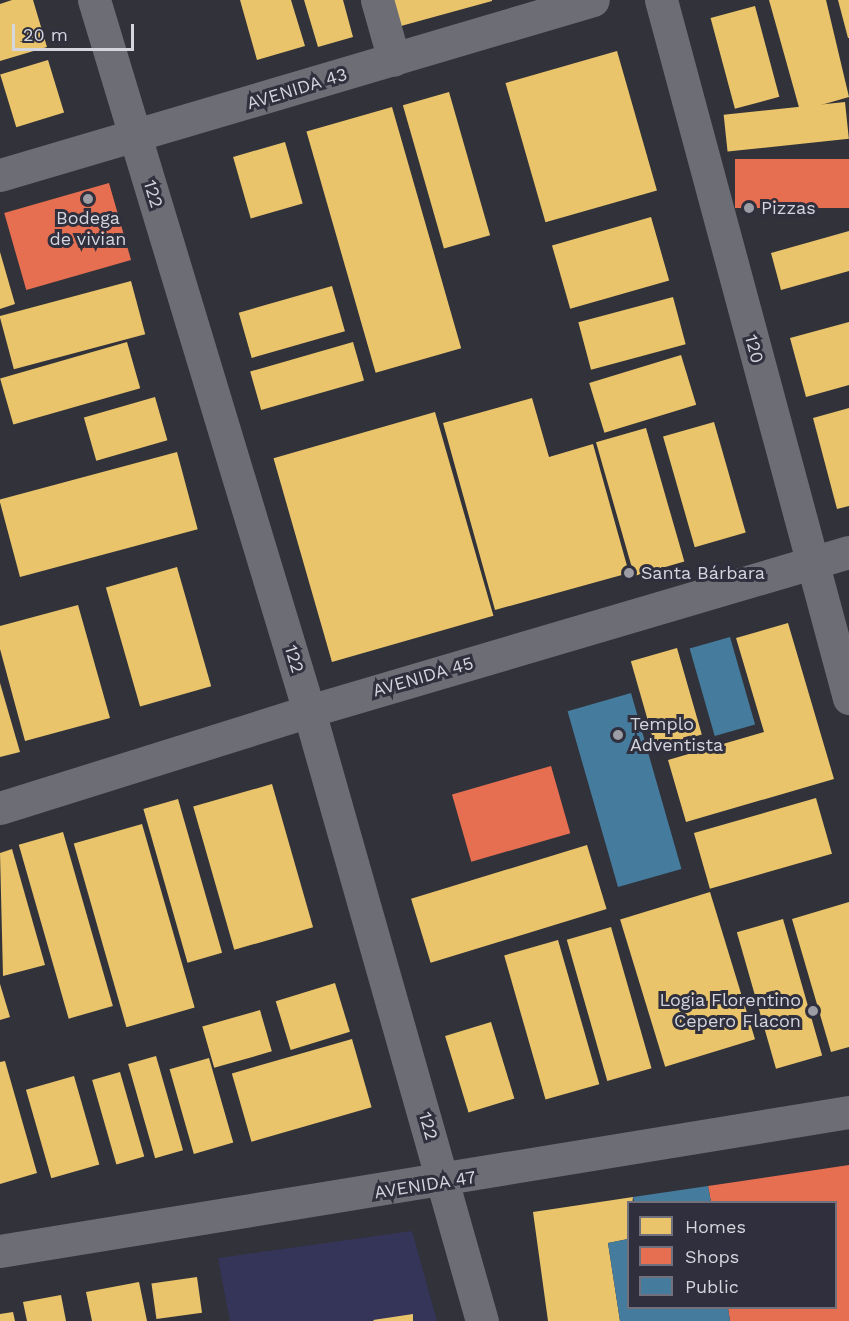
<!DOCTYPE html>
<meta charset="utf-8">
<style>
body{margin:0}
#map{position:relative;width:849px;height:1321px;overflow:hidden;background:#32323a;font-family:"Work Sans",sans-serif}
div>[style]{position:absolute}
.green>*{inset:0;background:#35355a}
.homes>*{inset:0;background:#e9c46a;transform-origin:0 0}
.shops>*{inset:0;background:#e76f51;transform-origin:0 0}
.public>*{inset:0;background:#457b9d;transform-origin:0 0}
.minor>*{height:33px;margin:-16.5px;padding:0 16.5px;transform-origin:16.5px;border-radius:16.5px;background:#6d6d76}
.dots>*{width:16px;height:16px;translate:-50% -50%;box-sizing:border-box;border:3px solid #2f2f3d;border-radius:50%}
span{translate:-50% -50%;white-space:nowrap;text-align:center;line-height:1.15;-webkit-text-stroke:6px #2f2f3d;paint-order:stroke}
.street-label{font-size:18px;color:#d5d5de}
.poi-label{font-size:18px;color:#d5d5de}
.left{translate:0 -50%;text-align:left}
.right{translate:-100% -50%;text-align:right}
.legend{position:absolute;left:627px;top:1201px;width:210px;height:108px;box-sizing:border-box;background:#2f2f3d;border:2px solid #71717d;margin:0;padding:8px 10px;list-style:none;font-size:18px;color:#d5d5de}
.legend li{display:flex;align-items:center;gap:12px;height:30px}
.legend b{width:30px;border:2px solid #71717d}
.scale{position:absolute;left:12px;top:24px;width:122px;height:27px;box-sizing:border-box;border:3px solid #d5d5de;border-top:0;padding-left:8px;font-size:18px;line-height:21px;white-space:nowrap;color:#d5d5de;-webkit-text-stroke:4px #2f2f3d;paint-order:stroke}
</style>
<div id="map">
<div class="green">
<i style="clip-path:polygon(412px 1231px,437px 1321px,230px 1321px,218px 1258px)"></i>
</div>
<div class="homes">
<i style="clip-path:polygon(12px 0,33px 0,47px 47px,0 61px,0 4px)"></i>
<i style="clip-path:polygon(240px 0,291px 0,305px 46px,257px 60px)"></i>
<i style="clip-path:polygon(304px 0,343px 0,353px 37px,318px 47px)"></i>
<i style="clip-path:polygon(394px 0,492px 0,492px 1px,401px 26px)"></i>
<i style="clip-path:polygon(769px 0,826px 0,849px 97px,800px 111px)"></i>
<i style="clip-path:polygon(838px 0,849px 0,849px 38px,848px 38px)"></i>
<i style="left:755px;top:6px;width:94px;height:46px;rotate:75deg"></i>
<i style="left:617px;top:51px;width:145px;height:116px;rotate:74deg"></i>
<i style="left:48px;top:60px;width:55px;height:50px;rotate:73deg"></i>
<i style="left:449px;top:92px;width:149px;height:48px;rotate:74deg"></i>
<i style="left:845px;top:102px;width:37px;height:122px;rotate:84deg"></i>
<i style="left:392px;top:107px;width:251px;height:89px;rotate:74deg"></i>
<i style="left:285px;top:142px;width:64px;height:54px;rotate:74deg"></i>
<i style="left:651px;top:217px;width:66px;height:103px;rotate:74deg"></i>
<i style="clip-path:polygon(849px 231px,849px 271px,781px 290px,771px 253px)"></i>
<i style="clip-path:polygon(0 252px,15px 304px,0 309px)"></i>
<i style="left:131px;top:281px;width:55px;height:136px;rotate:75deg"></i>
<i style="left:332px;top:286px;width:47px;height:97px;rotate:74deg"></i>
<i style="left:673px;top:297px;width:49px;height:98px;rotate:75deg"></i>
<i style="clip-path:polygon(849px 322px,849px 385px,806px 397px,790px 338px)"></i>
<i style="left:127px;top:342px;width:48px;height:132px;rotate:74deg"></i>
<i style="left:353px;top:342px;width:40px;height:107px;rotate:74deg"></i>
<i style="left:681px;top:355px;width:52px;height:96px;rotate:73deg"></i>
<i style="left:155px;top:397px;width:45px;height:74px;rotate:74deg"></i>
<i style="clip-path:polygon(532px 398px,549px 457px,593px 444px,629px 573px,495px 610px,443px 423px)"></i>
<i style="clip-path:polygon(849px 408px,849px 506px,837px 509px,813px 418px)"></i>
<i style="left:435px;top:412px;width:212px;height:168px;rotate:74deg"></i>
<i style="left:714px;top:422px;width:115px;height:53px;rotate:74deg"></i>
<i style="left:646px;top:428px;width:139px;height:52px;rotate:74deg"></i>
<i style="left:177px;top:452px;width:80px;height:184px;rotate:75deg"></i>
<i style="left:177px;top:567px;width:124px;height:74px;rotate:74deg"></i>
<i style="clip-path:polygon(78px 605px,110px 718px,25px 741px,0 649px,0 626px)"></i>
<i style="clip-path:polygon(788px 623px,834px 779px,686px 822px,668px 760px,764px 732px,736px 638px)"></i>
<i style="left:677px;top:648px;width:90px;height:48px;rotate:74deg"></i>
<i style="clip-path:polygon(0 683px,20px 752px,0 757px)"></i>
<i style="left:272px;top:784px;width:149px;height:82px;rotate:74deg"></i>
<i style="left:816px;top:798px;width:58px;height:127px;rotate:74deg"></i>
<i style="left:178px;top:799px;width:160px;height:36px;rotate:74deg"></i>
<i style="left:142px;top:824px;width:191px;height:71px;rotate:74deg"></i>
<i style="left:63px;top:832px;width:181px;height:46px;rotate:74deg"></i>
<i style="left:587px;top:845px;width:67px;height:184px;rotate:73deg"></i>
<i style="clip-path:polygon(12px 849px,45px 965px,3px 976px,0 853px)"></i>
<i style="left:710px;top:892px;width:154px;height:94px;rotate:73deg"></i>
<i style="clip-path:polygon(849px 902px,849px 1047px,831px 1052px,792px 919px)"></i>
<i style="left:783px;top:919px;width:142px;height:48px;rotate:74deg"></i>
<i style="left:611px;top:927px;width:147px;height:46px;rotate:74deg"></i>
<i style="left:558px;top:940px;width:150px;height:56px;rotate:74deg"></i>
<i style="left:335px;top:983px;width:51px;height:62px;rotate:73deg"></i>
<i style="clip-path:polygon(0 984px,10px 1017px,0 1020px)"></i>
<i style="left:260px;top:1010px;width:43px;height:60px;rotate:74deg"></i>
<i style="left:491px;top:1022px;width:80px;height:48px;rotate:73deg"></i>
<i style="left:352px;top:1039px;width:71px;height:125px;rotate:74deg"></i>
<i style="left:156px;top:1056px;width:98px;height:29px;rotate:74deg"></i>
<i style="left:209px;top:1058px;width:88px;height:41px;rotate:74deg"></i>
<i style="clip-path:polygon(5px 1061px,37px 1173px,0 1184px,0 1062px)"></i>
<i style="left:120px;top:1072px;width:88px;height:29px;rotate:74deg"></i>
<i style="left:74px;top:1076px;width:92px;height:50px;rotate:74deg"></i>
<i style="clip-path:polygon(633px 1197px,628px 1239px,608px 1243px,620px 1321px,548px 1321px,533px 1212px)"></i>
<i style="left:197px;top:1277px;width:36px;height:46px;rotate:82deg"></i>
<i style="clip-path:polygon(139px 1282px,147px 1321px,92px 1321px,86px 1292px)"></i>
<i style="clip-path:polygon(61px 1295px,66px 1321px,27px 1321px,23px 1302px)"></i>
<i style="clip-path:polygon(13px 1312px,15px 1321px,0 1321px,0 1314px)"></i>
<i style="clip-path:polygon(413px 1314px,413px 1321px,374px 1321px,373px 1320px)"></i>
</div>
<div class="shops">
<i style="left:849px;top:159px;width:49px;height:114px;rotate:90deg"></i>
<i style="left:109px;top:183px;width:80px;height:109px;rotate:74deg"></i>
<i style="left:551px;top:766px;width:70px;height:103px;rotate:74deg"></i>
<i style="clip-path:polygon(849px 1165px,849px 1321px,730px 1321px,728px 1308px,836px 1308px,836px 1202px,711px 1202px,708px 1186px)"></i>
</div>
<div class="public">
<i style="left:730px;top:637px;width:91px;height:42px;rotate:74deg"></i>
<i style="left:631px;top:693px;width:183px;height:66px;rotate:74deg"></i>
<i style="clip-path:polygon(708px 1186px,711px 1202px,634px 1202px,633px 1197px)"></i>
<i style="clip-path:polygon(628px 1239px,628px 1308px,728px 1308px,730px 1321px,620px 1321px,608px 1243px)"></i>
</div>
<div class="minor">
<i style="left:94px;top:0;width:743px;rotate:73.18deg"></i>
<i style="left:309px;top:711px;width:634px;rotate:74.17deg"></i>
<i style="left:377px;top:0;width:62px;rotate:74.2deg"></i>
<i style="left:661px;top:0;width:723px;rotate:74.93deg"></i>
<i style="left:0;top:175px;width:618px;rotate:-16.44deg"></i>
<i style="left:0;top:808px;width:324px;rotate:-17.4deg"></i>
<i style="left:309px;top:711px;width:563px;rotate:-16.41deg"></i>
<i style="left:0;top:1251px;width:860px;rotate:-9.3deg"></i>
</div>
<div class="dots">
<i style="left:88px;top:199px;background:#9c9ca5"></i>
<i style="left:749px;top:208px;background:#9c9ca5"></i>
<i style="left:629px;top:573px;background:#9c9ca5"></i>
<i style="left:618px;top:735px;background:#9c9ca5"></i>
<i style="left:813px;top:1011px;background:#9c9ca5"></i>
</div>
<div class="street-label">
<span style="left:297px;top:89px;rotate:-17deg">AVENIDA 43</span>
<span style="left:153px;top:194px;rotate:73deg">122</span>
<span style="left:754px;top:349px;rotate:75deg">120</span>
<span style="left:294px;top:659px;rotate:73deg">122</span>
<span style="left:423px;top:677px;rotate:-16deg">AVENIDA 45</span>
<span style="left:428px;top:1126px;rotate:74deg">122</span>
<span style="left:425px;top:1185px;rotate:-9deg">AVENIDA 47</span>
</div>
<div class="poi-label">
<span class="left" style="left:761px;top:208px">Pizzas</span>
<span style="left:88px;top:229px">Bodega<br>de vivian</span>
<span class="left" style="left:641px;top:573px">Santa Bárbara</span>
<span class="left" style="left:630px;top:735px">Templo<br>Adventista</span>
<span class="right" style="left:801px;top:1011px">Logia Florentino<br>Cepero Flacon</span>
</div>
<ul class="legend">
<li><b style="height:16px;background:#e9c46a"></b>Homes</li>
<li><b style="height:16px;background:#e76f51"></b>Shops</li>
<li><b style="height:16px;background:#457b9d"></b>Public</li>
</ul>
<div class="scale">20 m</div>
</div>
